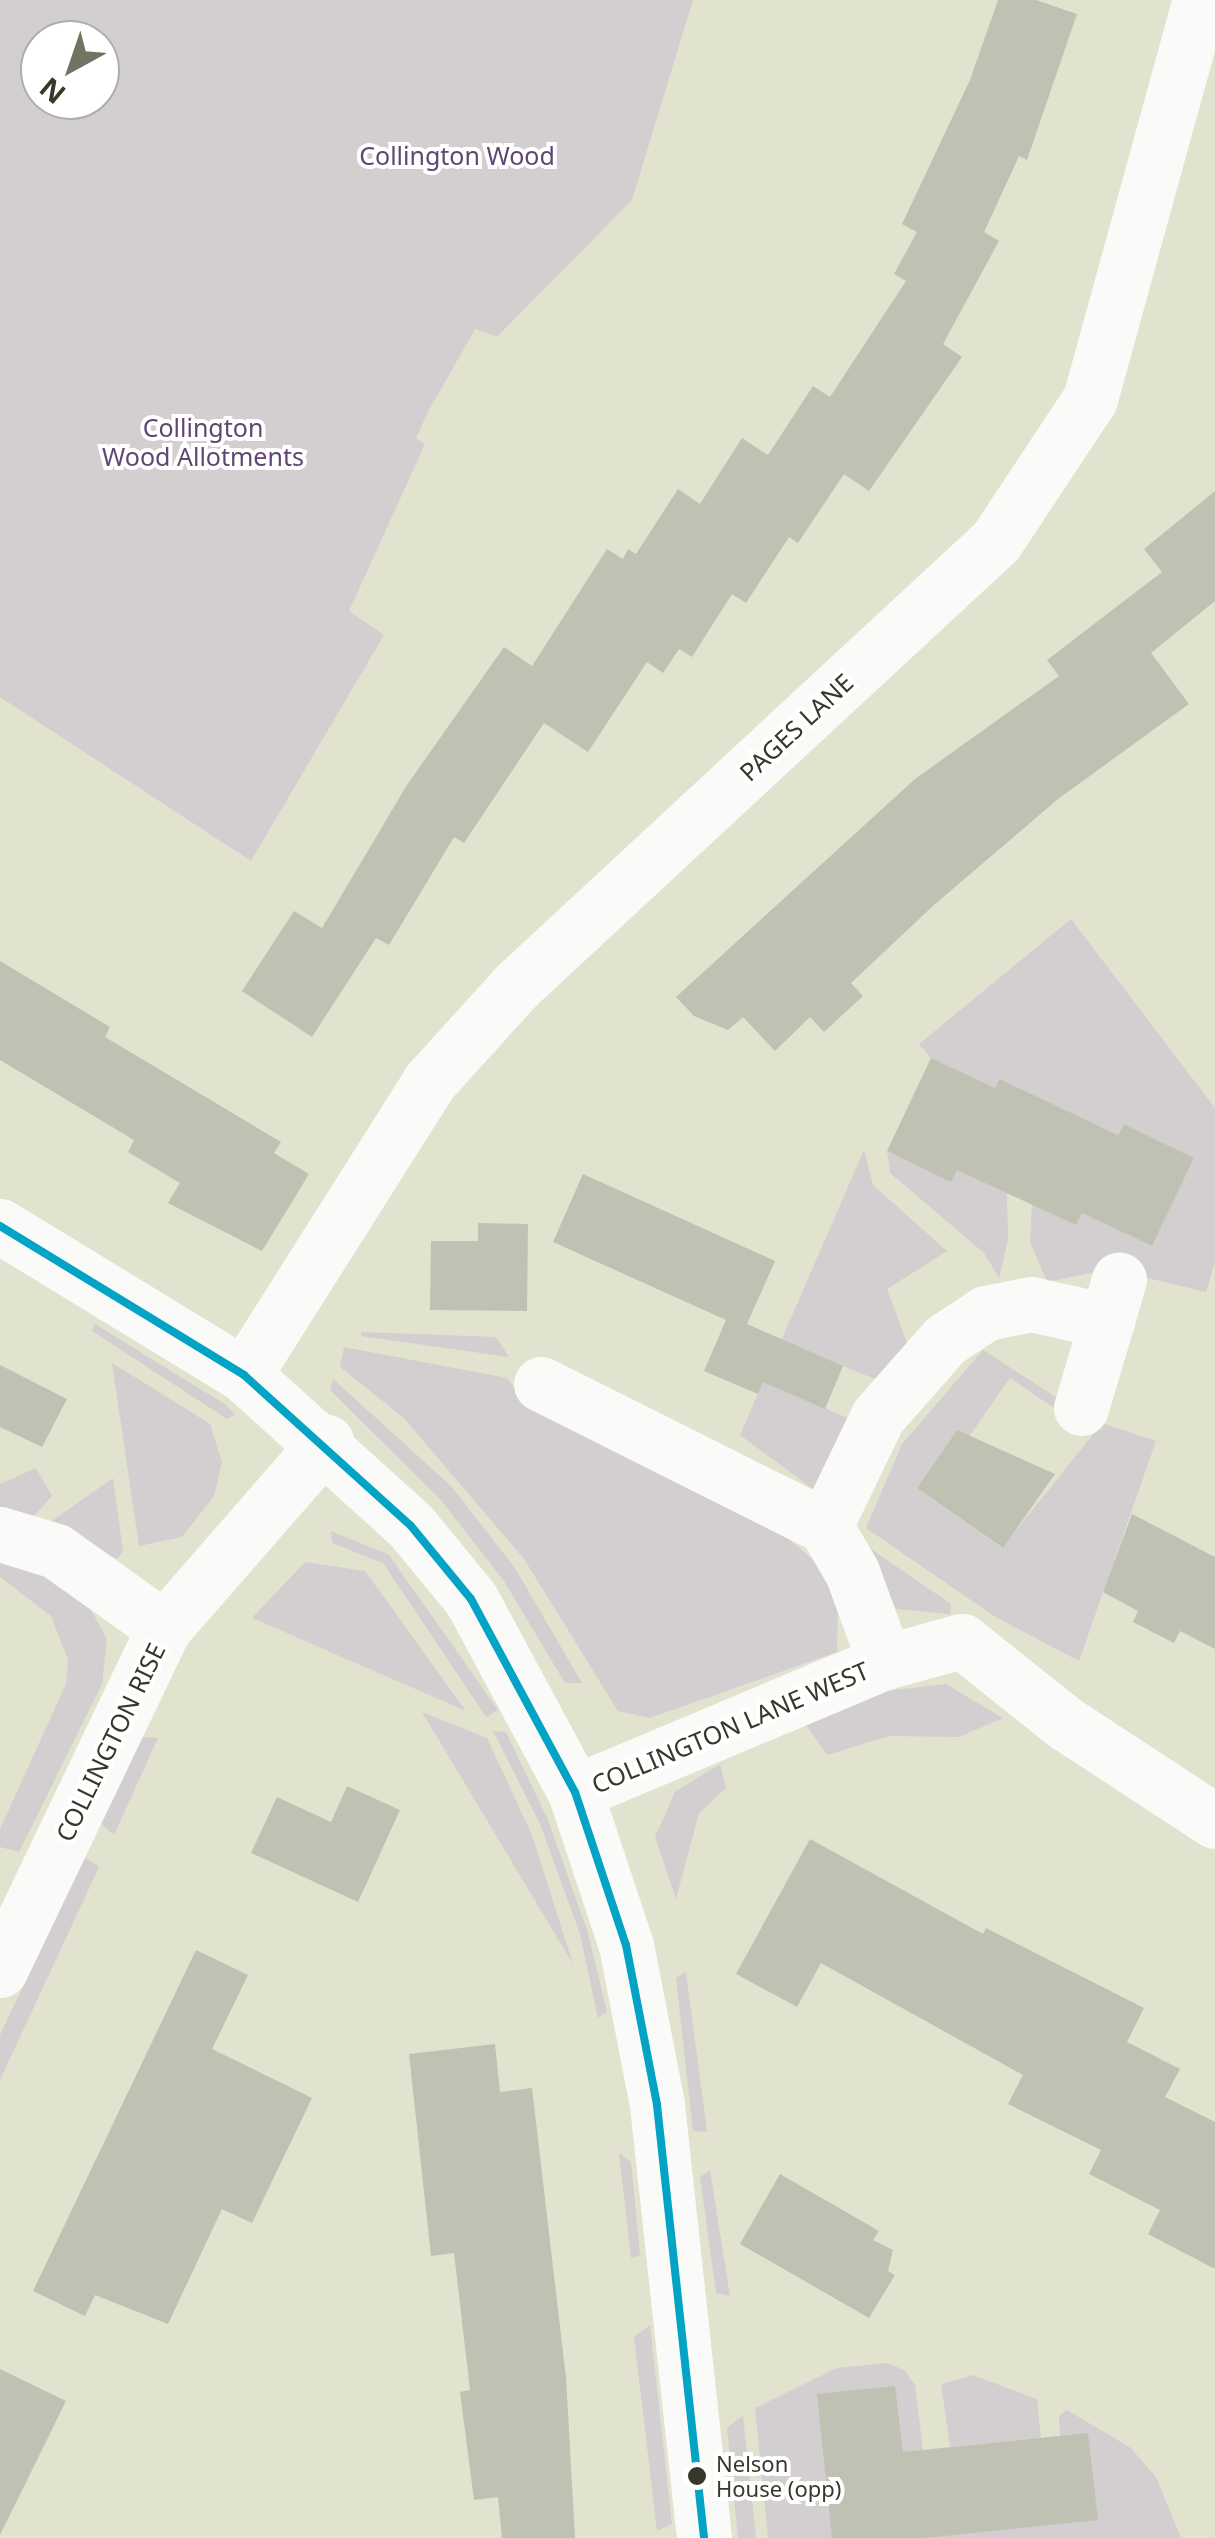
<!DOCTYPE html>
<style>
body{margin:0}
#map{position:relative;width:1215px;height:2538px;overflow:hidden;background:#e1e3cf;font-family:"Noto Sans",sans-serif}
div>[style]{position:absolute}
.green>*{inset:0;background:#d3ced0}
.building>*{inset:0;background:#bfc1b2}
.street>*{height:55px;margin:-27.5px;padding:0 27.5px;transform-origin:27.5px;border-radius:27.5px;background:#fafbf8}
.secondary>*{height:55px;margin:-27.5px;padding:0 27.5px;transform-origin:27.5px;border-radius:27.5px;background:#fafbf8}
.bus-1>*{height:8px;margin:-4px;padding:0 4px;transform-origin:4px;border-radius:4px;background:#03a3c6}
.dots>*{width:28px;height:28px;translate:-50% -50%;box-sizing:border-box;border:5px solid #fff;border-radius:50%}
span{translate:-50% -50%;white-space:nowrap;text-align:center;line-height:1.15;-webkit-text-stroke:8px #fff;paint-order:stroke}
.bus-label{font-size:22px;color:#363829}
.left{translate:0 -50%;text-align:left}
.park-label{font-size:25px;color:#604671}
.street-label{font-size:25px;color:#363829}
.north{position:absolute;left:20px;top:20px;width:100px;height:100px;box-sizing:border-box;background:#fff;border:2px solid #afafa9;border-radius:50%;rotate:220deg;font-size:28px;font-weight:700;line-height:40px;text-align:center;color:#363829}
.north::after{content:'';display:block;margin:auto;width:35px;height:45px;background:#727463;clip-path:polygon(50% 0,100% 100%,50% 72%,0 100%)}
</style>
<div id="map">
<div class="green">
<i style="clip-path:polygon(evenodd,0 0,693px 0,632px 200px,497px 337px,475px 329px,429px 410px,416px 438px,425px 444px,349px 611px,384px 635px,251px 861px,0 697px,0 0,100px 40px,100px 100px,40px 100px,40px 40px,100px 40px)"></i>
<i style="clip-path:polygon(1071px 919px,1215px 1108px,1215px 1262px,1206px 1292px,1110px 1269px,1047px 1282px,1030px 1242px,1032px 1204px,1076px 1225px,1082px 1213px,1152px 1246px,1194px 1158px,1124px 1124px,1118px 1135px,1001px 1079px,995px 1089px,931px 1058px,919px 1044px)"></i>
<i style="clip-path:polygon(864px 1150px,873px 1185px,947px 1251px,887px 1289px,907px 1343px,875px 1379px,797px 1347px,779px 1389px,855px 1421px,813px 1489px,740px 1435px)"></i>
<i style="clip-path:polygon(887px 1151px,950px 1181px,957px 1168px,1007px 1192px,1008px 1240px,999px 1278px,984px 1253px,890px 1173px)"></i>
<i style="clip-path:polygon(95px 1324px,226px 1405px,235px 1415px,227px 1419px,92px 1331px)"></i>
<i style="clip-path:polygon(361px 1332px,496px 1337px,509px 1357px,361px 1336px)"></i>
<i style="clip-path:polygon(344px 1347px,507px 1378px,526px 1402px,765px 1519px,823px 1568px,838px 1602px,837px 1652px,650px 1718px,618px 1711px,524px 1559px,404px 1418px,340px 1367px)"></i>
<i style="clip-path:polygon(983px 1350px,1065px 1403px,1063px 1414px,1010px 1378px,968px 1438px,957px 1430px,917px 1488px,1002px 1548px,1102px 1423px,1156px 1441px,1079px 1661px,994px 1616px,866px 1528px,902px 1444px)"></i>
<i style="clip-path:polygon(112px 1363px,210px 1424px,222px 1462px,214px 1496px,182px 1537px,139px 1546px)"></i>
<i style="clip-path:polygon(333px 1379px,451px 1486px,515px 1568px,582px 1683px,565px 1683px,504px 1581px,440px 1499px,330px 1390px)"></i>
<i style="clip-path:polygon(36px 1468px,52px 1496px,34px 1516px,0 1507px,0 1484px)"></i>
<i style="clip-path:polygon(113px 1478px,123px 1551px,117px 1559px,49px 1523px)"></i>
<i style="clip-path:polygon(331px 1531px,389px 1555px,498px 1710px,486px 1717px,383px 1563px,332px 1543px)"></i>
<i style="clip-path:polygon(865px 1545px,951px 1604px,950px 1614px,896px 1609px)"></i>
<i style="clip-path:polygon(0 1555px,44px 1569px,89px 1606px,107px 1639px,102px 1684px,19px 1852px,0 1847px,0 1829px,66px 1684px,68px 1660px,51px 1616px,0 1577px)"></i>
<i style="clip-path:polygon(305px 1562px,365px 1571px,466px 1711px,252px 1618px)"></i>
<i style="clip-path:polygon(946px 1684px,1003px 1718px,959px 1737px,889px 1736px,827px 1755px,802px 1719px,886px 1691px)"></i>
<i style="clip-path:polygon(422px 1712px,487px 1738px,532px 1835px,573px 1964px)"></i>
<i style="clip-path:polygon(493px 1731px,506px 1732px,548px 1820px,588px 1933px,607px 2012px,598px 2018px,580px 1934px,540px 1824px)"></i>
<i style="clip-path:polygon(140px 1737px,158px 1738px,114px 1835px,99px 1822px)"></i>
<i style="clip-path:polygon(720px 1764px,726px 1788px,699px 1813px,676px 1899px,655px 1837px,675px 1792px)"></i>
<i style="clip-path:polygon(84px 1857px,99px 1867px,0 2080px,0 2035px)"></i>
<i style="clip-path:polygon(686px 1972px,707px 2132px,693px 2131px,676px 1978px)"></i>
<i style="clip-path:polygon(619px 2153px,631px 2162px,640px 2255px,631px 2258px)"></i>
<i style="clip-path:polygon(710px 2170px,730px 2296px,716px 2293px,700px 2177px)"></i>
<i style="clip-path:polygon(650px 2325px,672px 2524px,657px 2531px,634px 2337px)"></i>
<i style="clip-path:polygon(888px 2363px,904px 2370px,915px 2385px,923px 2450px,903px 2452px,832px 2538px,768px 2538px,755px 2408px,837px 2368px)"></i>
<i style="clip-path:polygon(973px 2375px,1037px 2399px,1041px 2438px,950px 2447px,941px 2384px)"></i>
<i style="clip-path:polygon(1067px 2410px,1131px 2448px,1156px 2477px,1181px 2538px,926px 2538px,1060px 2436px,1059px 2416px)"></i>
<i style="clip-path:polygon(743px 2415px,756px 2538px,738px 2538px,727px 2428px)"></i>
</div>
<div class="building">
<i style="clip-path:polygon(998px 0,1036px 0,1077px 14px,1027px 160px,1019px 156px,984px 232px,999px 241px,943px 344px,962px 357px,869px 491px,844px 474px,798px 543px,789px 537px,746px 603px,732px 594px,692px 657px,679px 649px,663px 673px,647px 662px,588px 752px,544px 723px,464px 843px,454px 837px,389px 945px,376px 938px,312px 1037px,242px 991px,294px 911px,322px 928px,407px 785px,504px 647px,532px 666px,607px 549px,623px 559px,628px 549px,636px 554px,678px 489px,700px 504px,742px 438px,768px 455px,813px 386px,830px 397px,906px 281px,894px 274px,917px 232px,902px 224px,970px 80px)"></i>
<i style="clip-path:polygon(1215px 491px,1215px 601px,1151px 653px,1189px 704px,1058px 799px,934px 905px,851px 983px,863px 996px,824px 1032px,810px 1017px,775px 1051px,743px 1017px,728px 1030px,694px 1016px,676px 997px,915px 779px,1059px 676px,1047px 660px,1162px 572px,1144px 549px)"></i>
<i style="clip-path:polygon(0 961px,110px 1027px,105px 1037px,281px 1142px,274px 1153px,309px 1174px,262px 1251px,168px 1203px,180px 1183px,128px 1152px,134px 1140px,0 1060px)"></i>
<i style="clip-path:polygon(931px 1058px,995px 1088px,1000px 1079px,1118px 1135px,1124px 1124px,1194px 1158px,1152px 1246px,1082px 1213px,1076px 1225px,957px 1170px,951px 1182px,887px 1151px)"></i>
<i style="clip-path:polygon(583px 1174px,775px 1261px,747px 1324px,843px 1366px,825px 1409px,763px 1382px,758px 1394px,704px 1371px,726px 1320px,553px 1242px)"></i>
<i style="clip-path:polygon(478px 1223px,528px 1224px,527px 1311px,430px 1310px,431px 1241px,478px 1241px)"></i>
<i style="clip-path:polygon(0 1365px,67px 1399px,42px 1447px,0 1427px)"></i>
<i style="clip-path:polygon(957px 1430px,1055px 1474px,1003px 1548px,917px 1488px)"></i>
<i style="clip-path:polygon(1132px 1514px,1215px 1557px,1215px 1649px,1180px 1631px,1174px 1643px,1133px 1622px,1138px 1611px,1103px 1592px)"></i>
<i style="clip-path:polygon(347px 1786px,400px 1810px,358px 1902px,251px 1853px,277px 1797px,331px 1822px)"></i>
<i style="clip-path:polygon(810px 1839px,983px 1934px,986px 1928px,1144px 2008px,1127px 2042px,1180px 2069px,1165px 2097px,1215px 2122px,1215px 2269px,1148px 2234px,1160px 2210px,1089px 2174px,1101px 2150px,1008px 2104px,1023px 2075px,821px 1963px,797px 2007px,736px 1974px)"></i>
<i style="clip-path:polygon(196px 1950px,248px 1975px,212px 2049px,312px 2098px,252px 2223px,222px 2209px,168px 2324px,95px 2295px,85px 2316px,33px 2291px)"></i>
<i style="clip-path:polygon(495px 2044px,500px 2092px,532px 2088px,566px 2378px,575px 2538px,502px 2538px,498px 2497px,474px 2500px,460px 2392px,470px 2390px,454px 2253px,431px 2256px,409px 2054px)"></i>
<i style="clip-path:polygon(780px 2174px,879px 2231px,873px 2240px,893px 2250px,888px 2271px,895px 2275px,869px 2318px,740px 2244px)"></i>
<i style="clip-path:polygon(0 2369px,66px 2401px,0 2535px)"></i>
<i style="clip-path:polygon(895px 2386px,903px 2452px,1088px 2433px,1098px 2520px,926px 2538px,832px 2538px,817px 2394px)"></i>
</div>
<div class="street">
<i style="left:244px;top:1375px;width:347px;rotate:-57.7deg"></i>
<i style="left:429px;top:1082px;width:131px;rotate:-47.8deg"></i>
<i style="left:517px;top:985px;width:653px;rotate:-42.83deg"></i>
<i style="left:996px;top:541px;width:170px;rotate:-56.5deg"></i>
<i style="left:1090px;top:399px;width:414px;rotate:-74.6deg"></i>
<i style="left:541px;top:1384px;width:318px;rotate:26.6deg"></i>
<i style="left:825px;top:1526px;width:53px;rotate:59.6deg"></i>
<i style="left:852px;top:1572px;width:96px;rotate:69.9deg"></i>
<i style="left:1081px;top:1408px;width:134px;rotate:-73.5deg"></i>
<i style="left:825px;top:1526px;width:122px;rotate:-64.3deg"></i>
<i style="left:878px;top:1416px;width:101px;rotate:-48.6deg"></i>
<i style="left:945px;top:1340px;width:49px;rotate:-33.4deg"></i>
<i style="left:986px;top:1313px;width:46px;rotate:-11.3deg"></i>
<i style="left:1031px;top:1304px;width:78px;rotate:12.6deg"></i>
<i style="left:0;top:1534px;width:59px;rotate:16.9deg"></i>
<i style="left:56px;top:1551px;width:133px;rotate:35.5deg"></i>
<i style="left:575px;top:1792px;width:336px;rotate:-22.8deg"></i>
<i style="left:885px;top:1662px;width:80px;rotate:-15.3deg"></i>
<i style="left:962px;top:1641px;width:132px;rotate:38.5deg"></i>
<i style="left:1065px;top:1723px;width:179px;rotate:33.2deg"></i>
<i style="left:0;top:1970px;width:379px;rotate:-64.4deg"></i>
<i style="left:164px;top:1628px;width:247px;rotate:-48.9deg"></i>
</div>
<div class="secondary">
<i style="left:0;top:1226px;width:286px;rotate:31.4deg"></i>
<i style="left:244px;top:1375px;width:225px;rotate:42.1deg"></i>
<i style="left:411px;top:1526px;width:94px;rotate:50.6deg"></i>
<i style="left:471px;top:1599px;width:219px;rotate:61.7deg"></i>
<i style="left:575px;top:1792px;width:161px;rotate:71.6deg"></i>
<i style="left:626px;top:1945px;width:163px;rotate:79deg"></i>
<i style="left:657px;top:2105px;width:436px;rotate:83.8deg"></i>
</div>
<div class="bus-1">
<i style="left:0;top:1226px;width:286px;rotate:31.4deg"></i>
<i style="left:244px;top:1375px;width:225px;rotate:42.1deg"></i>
<i style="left:411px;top:1526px;width:94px;rotate:50.6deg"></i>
<i style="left:471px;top:1599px;width:219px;rotate:61.7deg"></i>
<i style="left:575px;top:1792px;width:161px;rotate:71.6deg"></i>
<i style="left:626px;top:1945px;width:163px;rotate:79deg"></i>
<i style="left:657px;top:2105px;width:436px;rotate:83.8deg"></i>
</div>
<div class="dots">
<i style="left:697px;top:2476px;background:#363829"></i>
</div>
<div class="bus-label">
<span class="left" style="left:716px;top:2476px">Nelson<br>House (opp)</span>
</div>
<div class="park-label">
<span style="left:457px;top:155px">Collington Wood</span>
<span style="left:203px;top:442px">Collington<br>Wood Allotments</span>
</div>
<div class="street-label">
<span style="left:796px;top:727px;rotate:-43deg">PAGES LANE</span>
<span style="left:730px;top:1727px;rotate:-23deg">COLLINGTON LANE WEST</span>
<span style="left:110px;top:1742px;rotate:-64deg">COLLINGTON RISE</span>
</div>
<div class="north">N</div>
</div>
